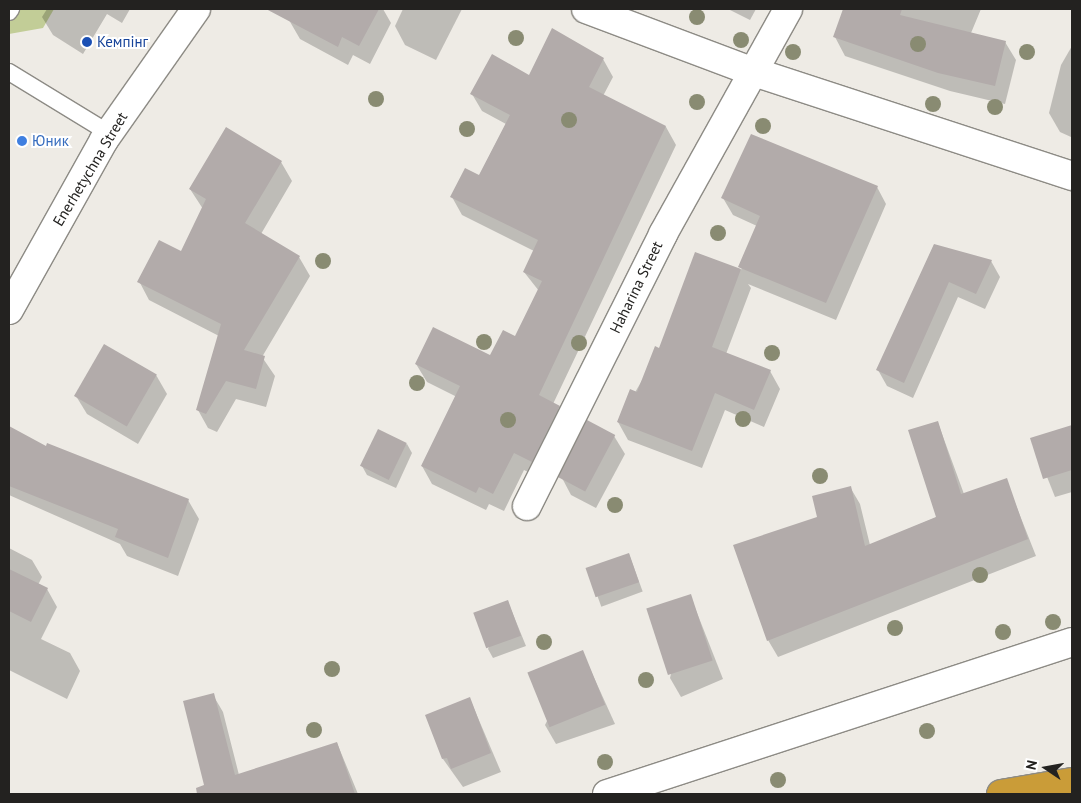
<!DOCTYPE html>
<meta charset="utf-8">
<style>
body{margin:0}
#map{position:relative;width:1081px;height:803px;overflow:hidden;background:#eeebe5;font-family:"PT Sans",sans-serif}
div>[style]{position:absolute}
.green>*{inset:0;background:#c2cd97}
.shadow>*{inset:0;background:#0003;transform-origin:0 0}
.building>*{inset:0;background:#b2abaa;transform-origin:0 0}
.roads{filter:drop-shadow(1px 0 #8d8b85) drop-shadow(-1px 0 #8d8b85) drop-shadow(0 1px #8d8b85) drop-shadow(0 -1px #8d8b85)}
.service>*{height:16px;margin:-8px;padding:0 8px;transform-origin:8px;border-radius:8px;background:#fff}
.minor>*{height:28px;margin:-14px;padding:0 14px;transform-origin:14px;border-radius:14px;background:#fff}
.trunk>*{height:28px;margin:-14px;padding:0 14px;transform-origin:14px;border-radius:14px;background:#ca9c38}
.trees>*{width:16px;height:16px;margin:-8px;border-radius:50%;background:#898b72}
.dots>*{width:14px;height:14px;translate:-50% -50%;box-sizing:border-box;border:2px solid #fff;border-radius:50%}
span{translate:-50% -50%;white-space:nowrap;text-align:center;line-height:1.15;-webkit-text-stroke:4px #fff;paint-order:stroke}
.transit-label{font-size:15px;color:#164399}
.left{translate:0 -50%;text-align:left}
.shop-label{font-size:15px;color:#366cbe}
.street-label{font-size:15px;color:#232220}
.frame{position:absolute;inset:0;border:10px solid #232220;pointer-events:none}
.north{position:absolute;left:1021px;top:743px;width:50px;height:50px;-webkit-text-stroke:4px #fff;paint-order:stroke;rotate:282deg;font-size:14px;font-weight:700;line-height:20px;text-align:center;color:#232220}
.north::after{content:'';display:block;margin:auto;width:18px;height:22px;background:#232220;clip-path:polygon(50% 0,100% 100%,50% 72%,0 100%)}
</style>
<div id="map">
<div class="green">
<i style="clip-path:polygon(9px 9px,54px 9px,43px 28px,9px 34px)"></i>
</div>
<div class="shadow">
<i style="clip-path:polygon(47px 9px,130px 9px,122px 23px,107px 14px,83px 54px,53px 35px,42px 17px)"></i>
<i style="clip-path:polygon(295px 9px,383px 9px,391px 23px,370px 64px,353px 55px,348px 65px,300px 39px,289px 20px)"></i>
<i style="clip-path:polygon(403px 9px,462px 9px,436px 60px,405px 45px,395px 26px)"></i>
<i style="clip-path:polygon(728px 9px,756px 9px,750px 20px)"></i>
<i style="clip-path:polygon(844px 9px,981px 9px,971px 33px,1005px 42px,1016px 60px,1005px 104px,950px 91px,845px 56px,835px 37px)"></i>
<i style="clip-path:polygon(1072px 46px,1072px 135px,1071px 137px,1060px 132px,1049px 113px,1061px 65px)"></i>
<i style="clip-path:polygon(603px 59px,613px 77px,603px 96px,666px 127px,676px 145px,553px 404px,569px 424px,542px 479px,524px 470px,504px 511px,489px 504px,486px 510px,432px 484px,422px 466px,457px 397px,427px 382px,416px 364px,490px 356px,516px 337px,539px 291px,524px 272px,534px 251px,462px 215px,452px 197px,479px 176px,506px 124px,482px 111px,472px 94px)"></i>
<i style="clip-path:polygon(281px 162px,292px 181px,261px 234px,299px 257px,310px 276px,262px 357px,275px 376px,266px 407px,236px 399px,217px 432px,208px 428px,198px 410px,219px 336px,149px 300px,139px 281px,182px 252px,203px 209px,190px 189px)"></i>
<i style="clip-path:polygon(877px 187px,886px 204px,836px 320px,748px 284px,751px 288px,726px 354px,770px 371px,780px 389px,764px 427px,725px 410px,702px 468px,628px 440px,618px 422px,660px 349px,696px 253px,741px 270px,757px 226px,733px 215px,723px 198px)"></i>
<i style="clip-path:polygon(934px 245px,991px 261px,1000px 277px,985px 309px,958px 297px,913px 398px,887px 386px,878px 370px)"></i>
<i style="clip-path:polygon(156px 375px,167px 394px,138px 444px,87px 414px,76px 396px)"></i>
<i style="clip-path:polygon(938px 423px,964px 494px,1006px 480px,1036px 556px,778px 657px,768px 640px,818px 517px,850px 487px,860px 504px,870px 545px,937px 517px)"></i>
<i style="clip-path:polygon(1072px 427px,1072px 492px,1055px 497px,1032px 439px)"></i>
<i style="clip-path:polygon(9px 428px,47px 448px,188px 500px,199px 519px,178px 576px,127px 556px,120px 544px,9px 495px)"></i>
<i style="clip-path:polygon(614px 436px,625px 454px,596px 508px,571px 495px,561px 476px)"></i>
<i style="clip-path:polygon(407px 444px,412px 453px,396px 488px,367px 475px,362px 466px)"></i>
<i style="clip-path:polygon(9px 548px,32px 560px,42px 577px,38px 585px,47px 589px,57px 607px,41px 639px,70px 653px,80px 671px,67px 699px,9px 670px)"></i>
<i style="left:629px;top:554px;width:40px;height:44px;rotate:70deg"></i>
<i style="clip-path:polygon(690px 595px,723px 679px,681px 697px,670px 678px)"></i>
<i style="clip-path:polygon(508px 602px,526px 646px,493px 658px,488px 649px)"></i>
<i style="clip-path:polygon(582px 651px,615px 724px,556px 744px,545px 725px)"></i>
<i style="clip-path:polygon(213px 695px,223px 712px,239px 775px,337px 743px,358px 794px,196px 794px,206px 790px)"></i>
<i style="clip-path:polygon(470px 699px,501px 772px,463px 787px,443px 759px)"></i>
</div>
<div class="building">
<i style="clip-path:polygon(266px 9px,379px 9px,359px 46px,342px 37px,338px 47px)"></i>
<i style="clip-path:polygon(843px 9px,902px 9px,900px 15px,1006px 41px,995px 86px,938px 73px,833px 37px)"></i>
<i style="clip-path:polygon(552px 28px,604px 58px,589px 87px,666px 126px,539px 395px,560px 406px,532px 462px,514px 453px,493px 494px,479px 487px,476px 493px,421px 466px,460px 386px,415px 364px,433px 327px,490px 355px,503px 330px,515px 336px,542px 281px,523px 272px,538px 240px,450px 197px,465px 168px,479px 175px,510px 115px,470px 94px,492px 54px,529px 75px)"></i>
<i style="clip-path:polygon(226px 127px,282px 161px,245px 223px,300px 256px,244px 350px,265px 356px,256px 389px,226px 381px,206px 414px,196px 410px,221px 324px,137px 282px,159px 240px,181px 251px,206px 199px,189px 189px)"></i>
<i style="clip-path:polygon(751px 134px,878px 186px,826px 303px,738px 267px,760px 216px,721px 198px)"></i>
<i style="clip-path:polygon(934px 244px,992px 260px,976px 294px,949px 282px,904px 383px,876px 370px)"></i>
<i style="clip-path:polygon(695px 252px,741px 269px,712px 347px,771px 370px,754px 410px,715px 393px,692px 451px,617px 422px,630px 389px,637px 392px,655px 346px,659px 348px)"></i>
<i style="left:104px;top:344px;width:61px;height:60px;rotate:30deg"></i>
<i style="left:587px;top:420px;width:32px;height:64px;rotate:28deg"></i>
<i style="clip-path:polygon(938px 421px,961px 494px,1007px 478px,1028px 539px,767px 641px,733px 545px,817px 517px,812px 496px,851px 486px,865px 546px,936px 517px,908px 430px)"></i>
<i style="clip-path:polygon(1072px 425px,1072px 470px,1043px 479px,1030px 438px)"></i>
<i style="clip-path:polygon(9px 426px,46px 446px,47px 443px,189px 499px,168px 558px,115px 537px,118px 529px,9px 486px)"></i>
<i style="left:378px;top:429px;width:32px;height:41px;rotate:26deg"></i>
<i style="left:629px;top:553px;width:31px;height:46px;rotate:71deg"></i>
<i style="clip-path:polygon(9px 569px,48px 588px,31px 622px,9px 611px)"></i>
<i style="left:691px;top:594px;width:70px;height:47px;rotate:72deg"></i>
<i style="left:508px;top:600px;width:38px;height:37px;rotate:70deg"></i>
<i style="left:583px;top:650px;width:59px;height:60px;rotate:68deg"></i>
<i style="clip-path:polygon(214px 693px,235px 775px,337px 742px,355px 794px,197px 794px,196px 788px,204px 785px,183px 701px)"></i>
<i style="clip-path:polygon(470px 697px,491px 753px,451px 769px,447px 758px,442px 759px,425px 715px)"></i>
</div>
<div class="roads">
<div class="service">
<i style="left:9px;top:12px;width:4px;rotate:-56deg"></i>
<i style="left:9px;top:72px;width:117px;rotate:31.4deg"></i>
</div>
<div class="minor">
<i style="left:586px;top:9px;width:176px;rotate:20.6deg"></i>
<i style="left:751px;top:71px;width:338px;rotate:18.1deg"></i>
<i style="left:9px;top:310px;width:195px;rotate:-60.8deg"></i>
<i style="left:104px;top:140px;width:160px;rotate:-54.9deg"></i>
<i style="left:527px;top:506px;width:304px;rotate:-63.4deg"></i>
<i style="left:663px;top:234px;width:257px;rotate:-60.9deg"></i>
<i style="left:607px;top:794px;width:489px;rotate:-18.1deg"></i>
</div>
<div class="trunk">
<i style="left:1001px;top:794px;width:72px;rotate:-9.6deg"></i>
</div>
</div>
<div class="trees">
<i style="left:697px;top:17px"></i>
<i style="left:516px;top:38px"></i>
<i style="left:741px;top:40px"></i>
<i style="left:918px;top:44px"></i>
<i style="left:793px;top:52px"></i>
<i style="left:1027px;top:52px"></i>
<i style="left:376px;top:99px"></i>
<i style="left:697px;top:102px"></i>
<i style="left:933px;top:104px"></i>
<i style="left:995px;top:107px"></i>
<i style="left:569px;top:120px"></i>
<i style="left:763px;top:126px"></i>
<i style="left:467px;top:129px"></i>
<i style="left:718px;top:233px"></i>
<i style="left:323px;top:261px"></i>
<i style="left:484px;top:342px"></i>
<i style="left:579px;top:343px"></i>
<i style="left:772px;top:353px"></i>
<i style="left:417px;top:383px"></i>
<i style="left:743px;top:419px"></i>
<i style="left:508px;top:420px"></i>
<i style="left:820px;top:476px"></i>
<i style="left:615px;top:505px"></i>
<i style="left:980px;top:575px"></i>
<i style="left:1053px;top:622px"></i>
<i style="left:895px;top:628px"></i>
<i style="left:1003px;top:632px"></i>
<i style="left:544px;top:642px"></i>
<i style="left:332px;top:669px"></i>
<i style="left:646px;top:680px"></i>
<i style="left:314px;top:730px"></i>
<i style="left:927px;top:731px"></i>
<i style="left:605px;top:762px"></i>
<i style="left:778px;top:780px"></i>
</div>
<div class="dots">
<i style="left:87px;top:42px;background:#1a4fb4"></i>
<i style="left:22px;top:141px;background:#3f7fe0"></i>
</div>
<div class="transit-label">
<span class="left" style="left:97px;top:42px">Кемпінг</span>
</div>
<div class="shop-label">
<span class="left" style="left:32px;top:141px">Юник</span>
</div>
<div class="street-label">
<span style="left:90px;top:169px;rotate:-59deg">Enerhetychna Street</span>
<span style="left:636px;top:287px;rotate:-64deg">Haharina Street</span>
</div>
<div class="frame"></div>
<div class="north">N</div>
</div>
